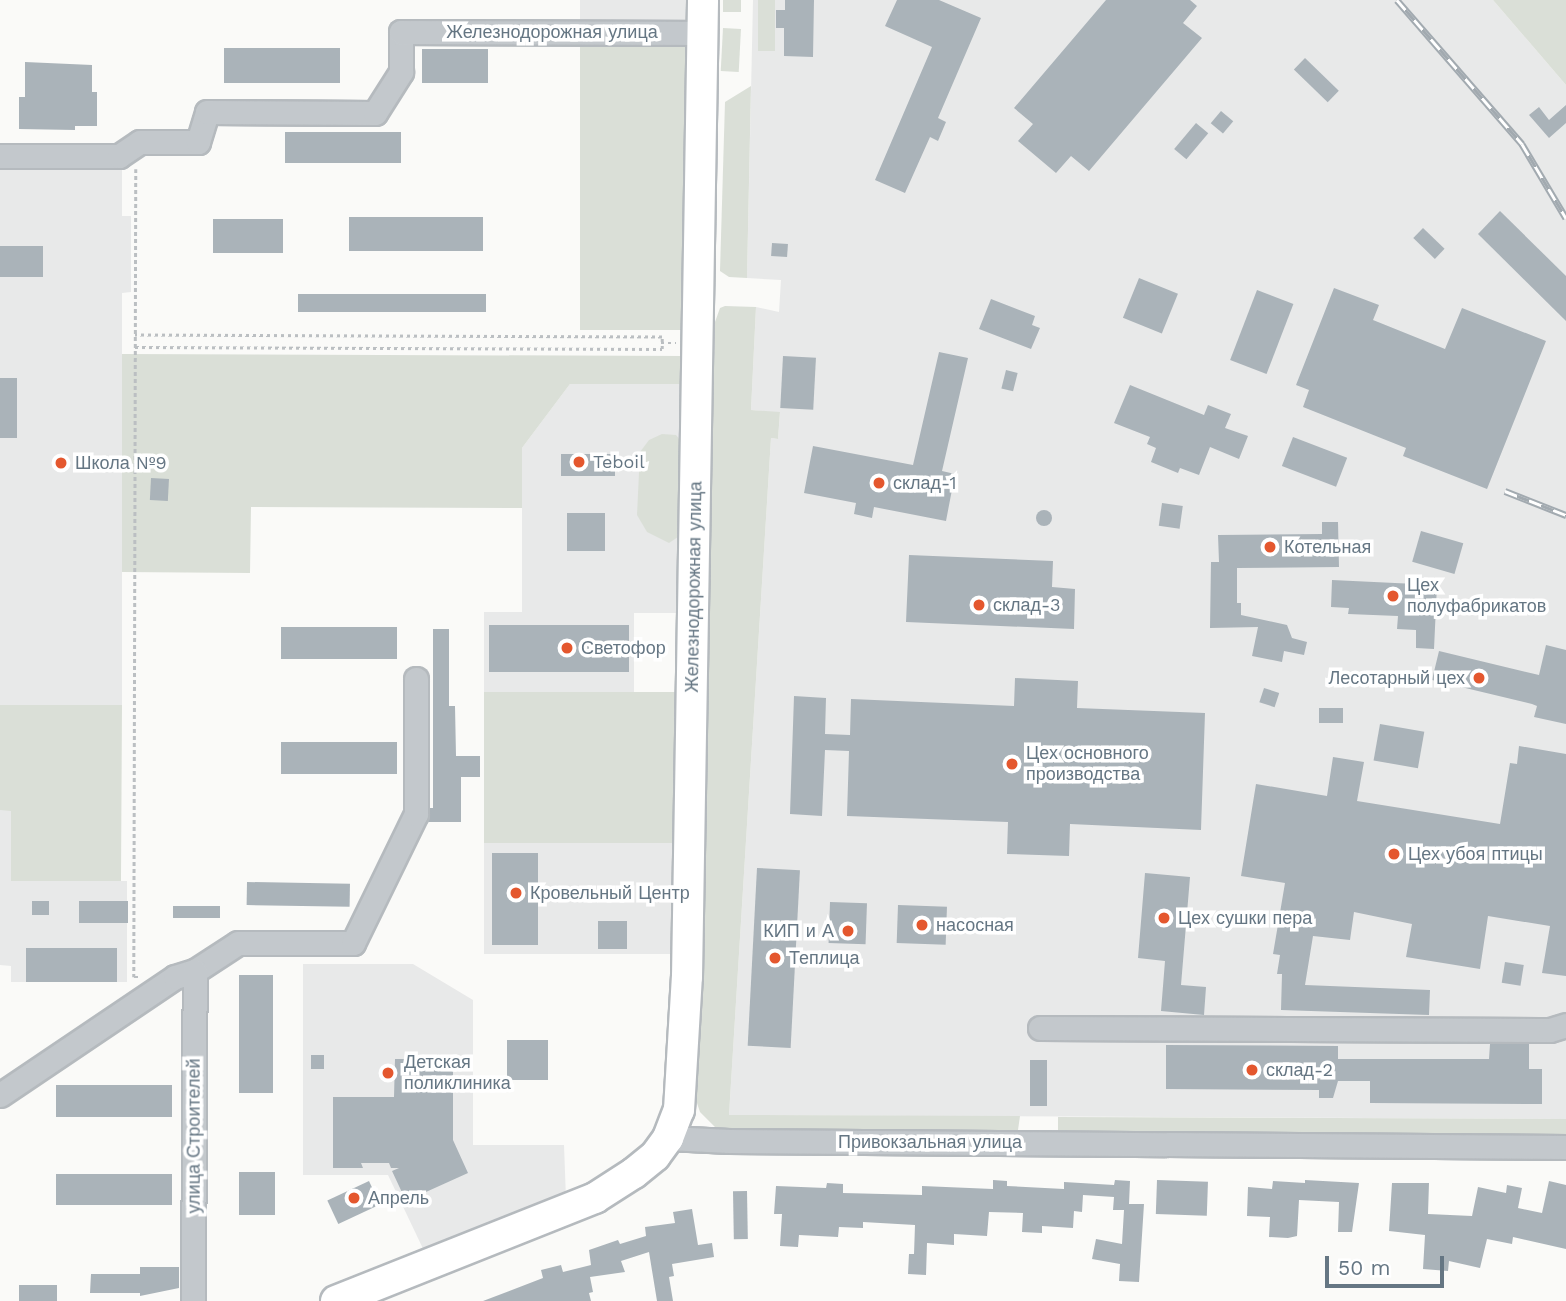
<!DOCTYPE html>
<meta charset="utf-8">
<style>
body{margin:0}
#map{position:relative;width:1566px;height:1301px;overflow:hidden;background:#fafaf8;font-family:"Work Sans",sans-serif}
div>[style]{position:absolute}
.built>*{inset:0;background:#e8e9e9;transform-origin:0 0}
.green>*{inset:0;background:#dadfd7;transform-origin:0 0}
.building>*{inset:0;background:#aab3b9;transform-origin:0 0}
.round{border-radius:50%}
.path>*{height:2.5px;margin-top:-1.25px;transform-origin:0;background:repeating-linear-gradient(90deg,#bbbfc2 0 3.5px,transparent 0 7px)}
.roads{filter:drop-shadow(2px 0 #b5babe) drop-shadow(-2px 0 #b5babe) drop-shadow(0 2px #b5babe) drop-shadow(0 -2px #b5babe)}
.minor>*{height:23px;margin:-11.5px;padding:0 11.5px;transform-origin:11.5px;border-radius:11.5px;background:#c3c8cc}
.major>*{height:30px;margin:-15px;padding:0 15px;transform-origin:15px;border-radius:15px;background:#fff}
.rail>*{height:7px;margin-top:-3.5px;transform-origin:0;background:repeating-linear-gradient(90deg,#fff 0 13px,#a2aab0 0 26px);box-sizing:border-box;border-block:2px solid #a2aab0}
.dots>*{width:19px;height:19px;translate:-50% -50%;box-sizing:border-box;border:4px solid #fff;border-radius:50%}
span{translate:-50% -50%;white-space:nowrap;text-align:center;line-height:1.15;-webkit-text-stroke:7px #fff;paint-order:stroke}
.street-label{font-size:18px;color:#657683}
.poi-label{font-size:18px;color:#657683}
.left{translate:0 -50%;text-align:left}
.right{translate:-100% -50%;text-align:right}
.scale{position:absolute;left:1325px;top:1256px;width:119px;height:32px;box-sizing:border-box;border:4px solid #657683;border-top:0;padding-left:9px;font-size:21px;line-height:24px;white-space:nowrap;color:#657683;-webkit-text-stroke:5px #fff;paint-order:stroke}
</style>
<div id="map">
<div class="built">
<i style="left:580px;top:0;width:110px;height:25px"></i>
<i style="clip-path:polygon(753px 0,1493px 0,1566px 85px,1566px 1119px,729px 1115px,771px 438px,778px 439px,780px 413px,751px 410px,756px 307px,779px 312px,781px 280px,747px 278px)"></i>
<i style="clip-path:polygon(0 168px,122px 168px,122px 216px,131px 216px,131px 292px,122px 293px,122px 705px,0 705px)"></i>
<i style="clip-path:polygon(570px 384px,683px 384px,680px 613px,634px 613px,634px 692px,484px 692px,484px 612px,522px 612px,522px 448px)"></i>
<i style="clip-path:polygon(0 810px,11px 810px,11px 881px,127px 881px,127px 982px,11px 982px,11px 966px,0 965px)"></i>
<i style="left:484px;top:843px;width:193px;height:111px"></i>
<i style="clip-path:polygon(303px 964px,413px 964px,473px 1000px,473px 1145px,564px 1145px,566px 1199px,426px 1255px,388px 1175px,303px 1175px)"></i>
</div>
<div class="green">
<i style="left:723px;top:0;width:18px;height:12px"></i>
<i style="left:758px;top:0;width:17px;height:51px"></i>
<i style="clip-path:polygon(1493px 0,1566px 0,1566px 85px)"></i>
<i style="left:723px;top:28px;width:18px;height:43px;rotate:3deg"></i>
<i style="left:580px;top:41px;width:110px;height:289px"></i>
<i style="clip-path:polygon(751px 86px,747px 278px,729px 277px,720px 271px,725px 102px)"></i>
<i style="clip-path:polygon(725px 306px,756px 307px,751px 410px,780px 412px,778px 439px,771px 438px,729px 1115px,1020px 1116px,1018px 1130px,1012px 1135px,727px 1131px,715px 1127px,700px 1112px,696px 1100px,715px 322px,720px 308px)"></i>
<i style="clip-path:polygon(122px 354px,684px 356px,683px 384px,570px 384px,522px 448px,522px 508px,251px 507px,250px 573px,122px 572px)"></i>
<i style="clip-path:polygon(662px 434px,676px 435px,680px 440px,678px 537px,669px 543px,647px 532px,637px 515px,640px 452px,649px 440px)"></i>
<i style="left:484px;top:692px;width:195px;height:151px"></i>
<i style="clip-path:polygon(0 705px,122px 705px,121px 881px,11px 881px,11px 811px,0 810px)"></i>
<i style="clip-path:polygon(1058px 1117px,1566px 1119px,1566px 1137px,1063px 1137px,1058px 1131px)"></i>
</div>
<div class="building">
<i style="clip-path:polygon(785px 0,814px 0,813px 57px,784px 56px,784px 28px,776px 28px,776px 10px,785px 10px)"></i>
<i style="clip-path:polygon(897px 0,939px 0,981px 18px,938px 118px,946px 122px,938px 141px,930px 137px,905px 193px,875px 180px,932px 47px,885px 26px)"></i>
<i style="clip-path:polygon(1106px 0,1190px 0,1197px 6px,1183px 23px,1202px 38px,1089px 171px,1071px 156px,1056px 173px,1018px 141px,1033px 124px,1014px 108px)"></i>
<i style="left:224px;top:48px;width:116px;height:35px"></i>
<i style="left:422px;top:49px;width:66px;height:34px"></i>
<i style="left:1305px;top:58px;width:47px;height:16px;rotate:44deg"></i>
<i style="clip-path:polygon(25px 62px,92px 65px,92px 92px,97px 92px,97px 126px,75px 126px,75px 130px,19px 129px,19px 97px,25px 97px)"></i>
<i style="clip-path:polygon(1566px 105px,1566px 123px,1549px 138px,1529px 115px,1539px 107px,1549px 120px)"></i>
<i style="left:1221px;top:111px;width:16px;height:16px;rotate:40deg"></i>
<i style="left:1196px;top:123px;width:16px;height:34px;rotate:40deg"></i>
<i style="left:285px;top:132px;width:116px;height:31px"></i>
<i style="clip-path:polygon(1500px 211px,1566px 276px,1566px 321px,1478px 234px)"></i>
<i style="left:349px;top:217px;width:134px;height:34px"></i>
<i style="left:213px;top:219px;width:70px;height:34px"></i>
<i style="left:1423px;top:228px;width:30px;height:14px;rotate:44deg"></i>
<i style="left:772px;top:243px;width:16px;height:13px;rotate:4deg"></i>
<i style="left:0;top:246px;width:43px;height:31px"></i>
<i style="left:1139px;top:278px;width:42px;height:43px;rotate:22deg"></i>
<i style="clip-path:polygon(1334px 288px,1379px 305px,1373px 320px,1445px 349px,1462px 308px,1546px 341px,1487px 489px,1403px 456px,1406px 448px,1303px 407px,1309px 390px,1296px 385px)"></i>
<i style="left:1257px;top:290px;width:39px;height:75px;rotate:21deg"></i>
<i style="left:298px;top:294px;width:188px;height:18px"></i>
<i style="clip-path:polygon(991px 299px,1035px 316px,1032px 325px,1040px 328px,1031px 349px,979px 329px)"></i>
<i style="clip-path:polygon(939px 352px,968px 358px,942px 471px,955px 474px,946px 521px,874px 507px,872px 518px,854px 514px,856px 503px,804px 493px,813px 446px,913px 465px)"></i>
<i style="left:783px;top:356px;width:33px;height:52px;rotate:3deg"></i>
<i style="left:1006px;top:370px;width:12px;height:19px;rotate:14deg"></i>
<i style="left:0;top:378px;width:17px;height:60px"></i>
<i style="clip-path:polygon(1130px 385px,1204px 415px,1208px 405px,1231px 414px,1225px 428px,1248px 436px,1239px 459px,1210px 447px,1199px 475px,1180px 468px,1178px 473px,1151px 462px,1156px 448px,1147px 444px,1150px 437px,1114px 423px)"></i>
<i style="left:1293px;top:437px;width:58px;height:31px;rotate:21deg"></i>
<i style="left:561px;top:454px;width:54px;height:22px"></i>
<i style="left:151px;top:478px;width:18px;height:22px;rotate:3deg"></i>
<i style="left:1162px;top:503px;width:21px;height:23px;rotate:8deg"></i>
<i class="round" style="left:1036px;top:510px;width:16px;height:16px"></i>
<i style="left:567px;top:513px;width:38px;height:38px"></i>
<i style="clip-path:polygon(1322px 522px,1338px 522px,1339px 567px,1237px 568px,1237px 603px,1241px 603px,1241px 615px,1287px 625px,1292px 638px,1307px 642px,1304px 655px,1284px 651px,1282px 662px,1252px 656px,1258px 627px,1210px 628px,1211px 562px,1219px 562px,1218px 535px,1322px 534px)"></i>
<i style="left:1421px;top:531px;width:44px;height:32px;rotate:16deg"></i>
<i style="clip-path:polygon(909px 555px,1053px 561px,1052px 587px,1075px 589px,1074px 629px,906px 622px)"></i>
<i style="clip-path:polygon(1332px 580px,1437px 585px,1434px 649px,1416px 648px,1416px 630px,1397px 629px,1398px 616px,1348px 614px,1349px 608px,1331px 607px)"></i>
<i style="left:489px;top:625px;width:140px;height:47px"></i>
<i style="left:281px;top:627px;width:116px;height:32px"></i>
<i style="clip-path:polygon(433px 629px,449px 629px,449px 706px,455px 706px,456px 756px,480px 756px,480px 777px,461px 777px,461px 822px,428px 822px,430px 808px,433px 808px)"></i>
<i style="clip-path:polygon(1546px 645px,1566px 650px,1566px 724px,1534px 717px,1537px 706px,1532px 704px,1432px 680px,1439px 651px,1539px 675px)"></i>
<i style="clip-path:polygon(1015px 678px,1078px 681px,1077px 708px,1205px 713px,1201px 830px,1070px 824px,1069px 856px,1007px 854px,1008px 822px,847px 816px,849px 751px,825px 750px,822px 816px,790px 814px,794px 696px,826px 698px,825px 734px,850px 735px,851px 699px,1014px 706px)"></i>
<i style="left:1264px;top:688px;width:16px;height:15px;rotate:18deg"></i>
<i style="left:1319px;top:708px;width:24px;height:15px"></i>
<i style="left:1380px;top:724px;width:45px;height:37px;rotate:10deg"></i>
<i style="left:281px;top:742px;width:116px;height:32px"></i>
<i style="clip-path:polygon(1519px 746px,1566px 754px,1566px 976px,1542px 973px,1550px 926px,1488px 916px,1480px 969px,1406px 957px,1412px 924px,1354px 912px,1350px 940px,1313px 936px,1305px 985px,1430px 990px,1429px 1015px,1281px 1010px,1282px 974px,1277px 974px,1280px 955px,1273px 954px,1285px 883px,1241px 876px,1256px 784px,1327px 796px,1333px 757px,1364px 762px,1357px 801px,1500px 824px,1510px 763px,1517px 764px)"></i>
<i style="left:492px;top:853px;width:46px;height:92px"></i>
<i style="left:757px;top:868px;width:43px;height:178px;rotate:3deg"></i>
<i style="clip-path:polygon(1145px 873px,1190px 877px,1181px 985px,1206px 987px,1204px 1015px,1161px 1011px,1165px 961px,1138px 958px)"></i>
<i style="left:247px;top:882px;width:103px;height:23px;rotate:1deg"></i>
<i style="left:32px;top:901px;width:17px;height:14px"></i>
<i style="left:128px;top:901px;width:22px;height:49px;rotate:90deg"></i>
<i style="left:830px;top:902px;width:37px;height:41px;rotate:2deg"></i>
<i style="left:898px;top:905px;width:49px;height:38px;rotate:2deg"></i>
<i style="left:173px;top:906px;width:47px;height:12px"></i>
<i style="left:598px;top:921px;width:29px;height:28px"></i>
<i style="left:26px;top:948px;width:91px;height:34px"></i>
<i style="left:1505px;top:962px;width:19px;height:21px;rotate:9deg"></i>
<i style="left:239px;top:975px;width:34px;height:118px"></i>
<i style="left:507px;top:1040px;width:41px;height:40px"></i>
<i style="clip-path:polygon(1490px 1044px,1529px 1044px,1529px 1069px,1542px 1069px,1542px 1104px,1370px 1103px,1370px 1081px,1338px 1081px,1333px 1098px,1319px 1098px,1319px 1090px,1166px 1089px,1166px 1045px,1338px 1046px,1338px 1059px,1489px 1059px)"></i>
<i style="left:311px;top:1055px;width:13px;height:14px"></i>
<i style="clip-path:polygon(395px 1059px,453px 1059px,453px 1140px,468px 1173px,406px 1201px,392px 1171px,399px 1168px,391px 1168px,389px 1163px,361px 1163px,363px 1168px,333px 1168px,333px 1097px,394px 1097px)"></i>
<i style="left:1030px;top:1060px;width:17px;height:46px"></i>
<i style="left:56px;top:1085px;width:116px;height:32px"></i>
<i style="left:239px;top:1172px;width:36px;height:43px"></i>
<i style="left:56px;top:1174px;width:116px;height:31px"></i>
<i style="clip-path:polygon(993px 1180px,1007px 1181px,1007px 1186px,1064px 1189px,1064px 1182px,1114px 1185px,1115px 1180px,1130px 1181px,1129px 1204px,1144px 1204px,1139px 1282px,1119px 1281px,1120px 1264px,1092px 1259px,1096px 1239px,1122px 1244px,1124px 1210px,1113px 1210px,1114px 1197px,1083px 1195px,1082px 1212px,1074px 1211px,1073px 1228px,1042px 1226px,1042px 1233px,1022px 1232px,1023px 1213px,989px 1212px,987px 1236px,954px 1234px,954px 1245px,927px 1243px,926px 1275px,908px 1274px,909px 1254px,914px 1254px,915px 1225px,863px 1222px,863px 1228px,839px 1227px,838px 1237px,799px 1235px,798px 1247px,780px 1246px,782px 1214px,774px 1214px,776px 1186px,826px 1188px,827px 1183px,843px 1184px,843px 1193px,922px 1195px,922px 1186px,993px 1189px)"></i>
<i style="left:1157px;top:1180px;width:51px;height:34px;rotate:2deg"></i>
<i style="clip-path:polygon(1305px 1180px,1359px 1183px,1352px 1232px,1338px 1232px,1339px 1202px,1299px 1200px,1297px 1236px,1288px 1238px,1269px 1237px,1270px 1217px,1247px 1216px,1248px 1187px,1272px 1189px,1273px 1181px,1305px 1183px)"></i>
<i style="left:369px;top:1181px;width:26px;height:46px;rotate:65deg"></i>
<i style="clip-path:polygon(1549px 1181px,1566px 1185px,1566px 1249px,1513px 1237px,1512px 1244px,1487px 1239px,1480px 1268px,1449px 1261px,1448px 1271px,1423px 1269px,1425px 1235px,1389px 1231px,1392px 1183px,1429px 1183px,1428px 1214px,1472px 1216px,1478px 1187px,1506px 1193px,1507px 1185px,1522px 1188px,1518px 1208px,1542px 1213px)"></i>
<i style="left:747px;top:1191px;width:48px;height:14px;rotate:89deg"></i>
<i style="clip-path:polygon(692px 1209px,698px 1245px,712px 1243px,714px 1257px,672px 1264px,674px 1276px,669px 1277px,673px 1301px,657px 1301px,649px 1252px,621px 1261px,625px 1272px,590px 1277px,593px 1292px,589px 1293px,591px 1301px,483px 1301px,543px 1278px,541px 1270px,561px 1265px,563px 1272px,591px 1265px,589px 1250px,618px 1240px,620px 1244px,646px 1236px,645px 1227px,675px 1223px,673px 1212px)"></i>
<i style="clip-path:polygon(140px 1267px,179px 1267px,179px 1288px,140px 1296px,140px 1293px,90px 1293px,91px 1274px,140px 1274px)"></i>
<i style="left:19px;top:1285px;width:38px;height:16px"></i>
</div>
<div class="path">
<i style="left:136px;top:169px;width:808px;rotate:90.14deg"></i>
<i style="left:134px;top:977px;width:5px"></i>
<i style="left:661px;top:343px;width:15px"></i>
<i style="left:135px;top:347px;width:527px;rotate:0.22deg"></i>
<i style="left:662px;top:349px;width:12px;rotate:-90deg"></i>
<i style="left:662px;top:337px;width:527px;rotate:-179.78deg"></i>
</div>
<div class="roads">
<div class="minor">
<i style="left:0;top:156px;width:119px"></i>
<i style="left:119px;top:156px;width:25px;rotate:-34deg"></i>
<i style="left:140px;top:142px;width:58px"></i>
<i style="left:198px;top:142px;width:31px;rotate:-73deg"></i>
<i style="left:207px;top:112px;width:168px;rotate:0.3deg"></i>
<i style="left:375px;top:113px;width:49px;rotate:-57.6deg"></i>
<i style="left:401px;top:72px;width:40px;rotate:-90deg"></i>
<i style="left:401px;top:32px;width:302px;rotate:0.2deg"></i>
<i style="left:1040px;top:1028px;width:510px;rotate:0.22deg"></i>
<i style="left:1550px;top:1030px;width:17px;rotate:-17deg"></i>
<i style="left:0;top:1095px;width:211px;rotate:-34deg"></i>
<i style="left:175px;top:977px;width:21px;rotate:-17deg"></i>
<i style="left:195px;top:971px;width:51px;rotate:-33.1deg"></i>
<i style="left:238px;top:943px;width:115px"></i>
<i style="left:353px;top:943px;width:144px;rotate:-64deg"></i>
<i style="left:416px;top:814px;width:135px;rotate:-90deg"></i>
<i style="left:668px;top:1138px;width:61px;rotate:2.8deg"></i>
<i style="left:729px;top:1141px;width:837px;rotate:0.41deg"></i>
<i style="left:193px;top:1301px;width:330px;rotate:-89.7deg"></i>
</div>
<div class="major">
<i style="left:336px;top:1301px;width:279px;rotate:-21.7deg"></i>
<i style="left:595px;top:1198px;width:46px;rotate:-32.7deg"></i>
<i style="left:634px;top:1173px;width:27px;rotate:-39deg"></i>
<i style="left:655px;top:1156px;width:22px;rotate:-54deg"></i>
<i style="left:668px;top:1138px;width:30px;rotate:-69deg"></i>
<i style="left:679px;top:1110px;width:133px;rotate:-86.6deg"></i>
<i style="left:687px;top:977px;width:977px;rotate:-89.06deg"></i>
</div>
</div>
<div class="rail">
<i style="left:1397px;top:0;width:191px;rotate:49deg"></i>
<i style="left:1522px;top:144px;width:86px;rotate:59.3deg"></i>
<i style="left:1505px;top:491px;width:66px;rotate:21.5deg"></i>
</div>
<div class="dots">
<i style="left:579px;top:462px;background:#e4572e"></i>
<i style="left:61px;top:463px;background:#e4572e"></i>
<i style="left:879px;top:483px;background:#e4572e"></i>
<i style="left:1270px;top:547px;background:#e4572e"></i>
<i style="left:1393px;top:596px;background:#e4572e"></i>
<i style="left:979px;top:605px;background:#e4572e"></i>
<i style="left:567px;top:648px;background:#e4572e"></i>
<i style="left:1479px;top:678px;background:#e4572e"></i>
<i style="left:1012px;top:764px;background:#e4572e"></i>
<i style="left:1394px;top:854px;background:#e4572e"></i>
<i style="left:516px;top:893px;background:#e4572e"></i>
<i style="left:1164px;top:918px;background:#e4572e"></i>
<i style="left:922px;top:925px;background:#e4572e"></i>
<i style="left:848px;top:931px;background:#e4572e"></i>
<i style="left:775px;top:958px;background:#e4572e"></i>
<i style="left:1252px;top:1070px;background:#e4572e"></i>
<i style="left:388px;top:1073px;background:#e4572e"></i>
<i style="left:354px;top:1198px;background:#e4572e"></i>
</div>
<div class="street-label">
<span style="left:552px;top:32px">Железнодорожная улица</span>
<span style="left:694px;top:587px;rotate:-89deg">Железнодорожная улица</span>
<span style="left:194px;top:1136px;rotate:-90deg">улица Строителей</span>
<span style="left:930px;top:1142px">Привокзальная улица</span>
</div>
<div class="poi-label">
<span class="left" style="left:593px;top:462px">Teboil</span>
<span class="left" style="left:75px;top:463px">Школа №9</span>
<span class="left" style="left:893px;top:483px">склад-1</span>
<span class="left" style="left:1284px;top:547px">Котельная</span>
<span class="left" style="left:1407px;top:596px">Цех<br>полуфабрикатов</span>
<span class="left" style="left:993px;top:605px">склад-3</span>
<span class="left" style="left:581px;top:648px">Светофор</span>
<span class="right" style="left:1465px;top:678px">Лесотарный цех</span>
<span class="left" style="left:1026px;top:764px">Цех основного<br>производства</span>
<span class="left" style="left:1408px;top:854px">Цех убоя птицы</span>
<span class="left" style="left:530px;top:893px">Кровельный Центр</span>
<span class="left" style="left:1178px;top:918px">Цех сушки пера</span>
<span class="left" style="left:936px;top:925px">насосная</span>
<span class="right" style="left:834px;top:931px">КИП и А</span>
<span class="left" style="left:789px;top:958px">Теплица</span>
<span class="left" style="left:404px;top:1073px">Детская<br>поликлиника</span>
<span class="left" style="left:1266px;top:1070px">склад-2</span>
<span class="left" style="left:368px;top:1198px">Апрель</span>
</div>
<div class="scale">50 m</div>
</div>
